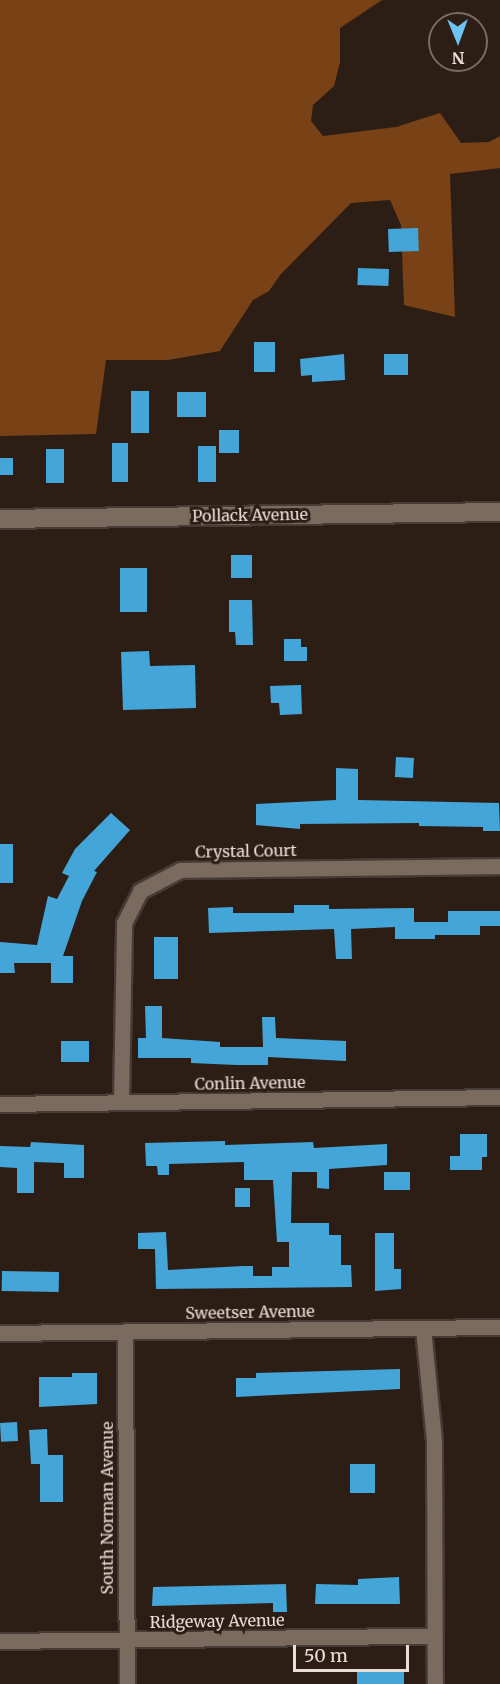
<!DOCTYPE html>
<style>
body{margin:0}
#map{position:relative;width:500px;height:1684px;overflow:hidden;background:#2d1e15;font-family:Merriweather,serif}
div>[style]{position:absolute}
.forest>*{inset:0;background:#794216}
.building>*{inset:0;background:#44a5d9;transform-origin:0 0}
.roads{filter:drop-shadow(2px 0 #473b35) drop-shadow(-2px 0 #473b35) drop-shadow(0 2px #473b35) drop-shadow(0 -2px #473b35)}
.minor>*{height:15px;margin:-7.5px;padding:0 7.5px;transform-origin:7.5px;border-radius:7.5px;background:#7b6a5e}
.tertiary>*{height:18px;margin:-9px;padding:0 9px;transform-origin:9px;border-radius:9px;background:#7b6a5e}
span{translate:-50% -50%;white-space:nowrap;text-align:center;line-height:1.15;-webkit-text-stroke:6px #2d1e15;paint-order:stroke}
.street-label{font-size:16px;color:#e8ded8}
.north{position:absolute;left:428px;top:12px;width:60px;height:60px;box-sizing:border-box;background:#2d1e15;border:2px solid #786b63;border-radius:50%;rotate:179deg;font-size:16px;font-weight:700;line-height:24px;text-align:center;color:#e8ded8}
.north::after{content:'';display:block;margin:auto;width:21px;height:27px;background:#6ec2f3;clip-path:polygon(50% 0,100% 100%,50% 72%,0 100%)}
.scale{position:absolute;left:293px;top:1645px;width:116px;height:27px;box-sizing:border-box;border:3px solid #e8ded8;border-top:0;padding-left:8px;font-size:18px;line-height:21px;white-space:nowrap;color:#e8ded8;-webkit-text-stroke:4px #2d1e15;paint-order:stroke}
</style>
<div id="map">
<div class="forest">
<i style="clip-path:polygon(0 0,382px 0,340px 28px,340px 62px,334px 86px,313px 105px,311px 121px,323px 136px,396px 127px,440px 113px,461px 143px,489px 142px,500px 136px,500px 168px,450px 174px,455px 317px,404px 305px,401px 225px,390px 200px,351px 203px,281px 274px,269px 291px,253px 300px,220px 351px,168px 360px,106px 360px,96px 434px,0 436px)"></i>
</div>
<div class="building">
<i style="left:418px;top:228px;width:23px;height:30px;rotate:88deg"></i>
<i style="left:358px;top:268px;width:31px;height:17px;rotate:2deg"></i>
<i style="left:254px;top:342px;width:21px;height:30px"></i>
<i style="clip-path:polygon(344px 354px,345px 380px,312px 382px,312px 375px,301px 376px,300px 359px)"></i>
<i style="left:384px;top:354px;width:24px;height:21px"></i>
<i style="left:131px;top:391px;width:18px;height:42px"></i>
<i style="left:177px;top:392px;width:29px;height:25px"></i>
<i style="left:219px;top:430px;width:20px;height:23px"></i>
<i style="left:112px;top:443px;width:16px;height:39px"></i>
<i style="left:198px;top:446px;width:18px;height:36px"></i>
<i style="left:46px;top:449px;width:18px;height:34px"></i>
<i style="left:0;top:458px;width:13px;height:17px"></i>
<i style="left:231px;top:555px;width:21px;height:23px"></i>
<i style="left:120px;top:568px;width:27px;height:44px"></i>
<i style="clip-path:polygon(229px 600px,252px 600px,253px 645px,236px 645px,235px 632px,229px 632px)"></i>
<i style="clip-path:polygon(284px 639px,301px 639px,301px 647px,307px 647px,307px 661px,284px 661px)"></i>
<i style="clip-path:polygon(149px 651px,150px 666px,195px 665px,196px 708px,123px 710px,121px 652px)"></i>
<i style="clip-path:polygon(301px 685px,302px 714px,280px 715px,279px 703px,271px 703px,270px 686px)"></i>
<i style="left:396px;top:757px;width:18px;height:20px;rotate:3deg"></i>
<i style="clip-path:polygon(336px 768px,358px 769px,358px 800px,499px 803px,500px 831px,483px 831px,483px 827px,419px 826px,419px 823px,300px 824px,300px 829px,256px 825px,256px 804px,336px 800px)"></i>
<i style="clip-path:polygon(111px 813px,130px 830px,94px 871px,97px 872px,82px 901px,63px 956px,73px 956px,73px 983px,51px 983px,51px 963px,14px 963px,15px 973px,0 973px,0 942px,37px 945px,48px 896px,57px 899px,69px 876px,62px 873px,75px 849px)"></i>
<i style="left:0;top:844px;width:13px;height:39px"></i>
<i style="clip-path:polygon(294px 905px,329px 905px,329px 909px,414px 908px,414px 922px,448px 922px,448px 911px,500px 911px,500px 926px,480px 926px,480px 935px,435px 935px,435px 939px,395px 939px,395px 927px,351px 929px,352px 959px,336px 959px,334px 929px,209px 933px,208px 908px,233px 907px,233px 913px,294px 913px)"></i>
<i style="left:154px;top:937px;width:24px;height:42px"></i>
<i style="clip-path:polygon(145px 1006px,162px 1006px,162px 1038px,220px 1042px,220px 1047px,263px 1047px,262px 1017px,275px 1017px,276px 1038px,346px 1041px,346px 1061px,268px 1057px,268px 1065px,236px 1065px,191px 1063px,191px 1058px,138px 1058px,138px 1038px,146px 1038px)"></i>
<i style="left:61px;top:1041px;width:28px;height:21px"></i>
<i style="clip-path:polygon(460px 1134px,487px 1134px,487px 1157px,482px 1157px,482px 1170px,450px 1170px,450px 1156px,460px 1156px)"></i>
<i style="clip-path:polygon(225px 1141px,225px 1145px,313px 1142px,314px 1148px,387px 1144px,387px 1165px,329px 1169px,329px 1189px,317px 1188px,317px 1172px,292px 1172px,291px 1223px,329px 1223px,329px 1235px,341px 1235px,341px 1265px,351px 1265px,352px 1287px,156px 1289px,155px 1249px,138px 1249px,138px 1233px,166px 1232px,168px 1270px,243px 1266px,253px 1266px,253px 1276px,272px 1276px,272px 1267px,289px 1267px,289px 1242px,277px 1242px,273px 1180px,244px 1180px,244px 1162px,169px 1164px,169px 1175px,158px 1175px,157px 1166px,146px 1166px,145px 1143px)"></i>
<i style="clip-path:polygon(31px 1142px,84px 1145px,84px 1178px,64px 1178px,64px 1163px,34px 1162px,34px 1193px,17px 1193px,17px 1168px,0 1167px,0 1146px,30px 1147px)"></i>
<i style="left:384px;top:1172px;width:26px;height:18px"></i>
<i style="left:235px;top:1188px;width:15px;height:19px"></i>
<i style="clip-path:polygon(375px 1233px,394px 1233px,394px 1269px,401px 1269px,401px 1289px,375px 1291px)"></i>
<i style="left:2px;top:1271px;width:57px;height:20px;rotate:1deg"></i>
<i style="clip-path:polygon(400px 1369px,400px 1389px,236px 1397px,236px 1378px,256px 1378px,256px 1373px)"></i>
<i style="clip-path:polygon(72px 1373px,97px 1373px,97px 1404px,39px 1407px,39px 1377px,72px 1377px)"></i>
<i style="left:17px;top:1422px;width:19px;height:17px;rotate:87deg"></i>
<i style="clip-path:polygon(47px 1429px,48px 1455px,63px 1455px,63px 1502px,40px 1502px,40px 1464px,31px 1464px,29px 1430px)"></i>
<i style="left:350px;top:1464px;width:25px;height:29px"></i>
<i style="clip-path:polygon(399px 1577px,400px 1604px,315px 1604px,316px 1584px,358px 1585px,358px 1579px)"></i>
<i style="clip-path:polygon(286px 1584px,287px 1612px,273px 1612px,273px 1603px,152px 1606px,153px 1587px)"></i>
<i style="left:357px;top:1671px;width:47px;height:13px"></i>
</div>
<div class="roads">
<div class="minor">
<i style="left:121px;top:1102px;width:179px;rotate:-89deg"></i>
<i style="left:124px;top:923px;width:36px;rotate:-63deg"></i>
<i style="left:140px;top:891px;width:45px;rotate:-27.7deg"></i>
<i style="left:180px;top:870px;width:320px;rotate:-0.7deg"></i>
<i style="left:0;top:1104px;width:500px;rotate:-0.8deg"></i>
<i style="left:423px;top:1328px;width:114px;rotate:84.4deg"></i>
<i style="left:434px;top:1441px;width:243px;rotate:89.8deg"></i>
<i style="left:125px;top:1332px;width:352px;rotate:89.7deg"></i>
<i style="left:0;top:1333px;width:500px;rotate:-0.69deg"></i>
<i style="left:0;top:1641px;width:434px;rotate:-0.7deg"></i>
</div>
<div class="tertiary">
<i style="left:0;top:519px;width:500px;rotate:-0.8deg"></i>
</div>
</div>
<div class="street-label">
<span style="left:250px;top:515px;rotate:-1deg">Pollack Avenue</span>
<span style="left:246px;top:851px;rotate:-1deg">Crystal Court</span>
<span style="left:250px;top:1083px;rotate:-1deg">Conlin Avenue</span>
<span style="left:250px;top:1312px;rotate:-1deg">Sweetser Avenue</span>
<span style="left:107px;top:1508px;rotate:-90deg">South Norman Avenue</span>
<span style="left:217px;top:1621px;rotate:-1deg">Ridgeway Avenue</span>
</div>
<div class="north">N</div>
<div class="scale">50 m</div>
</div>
